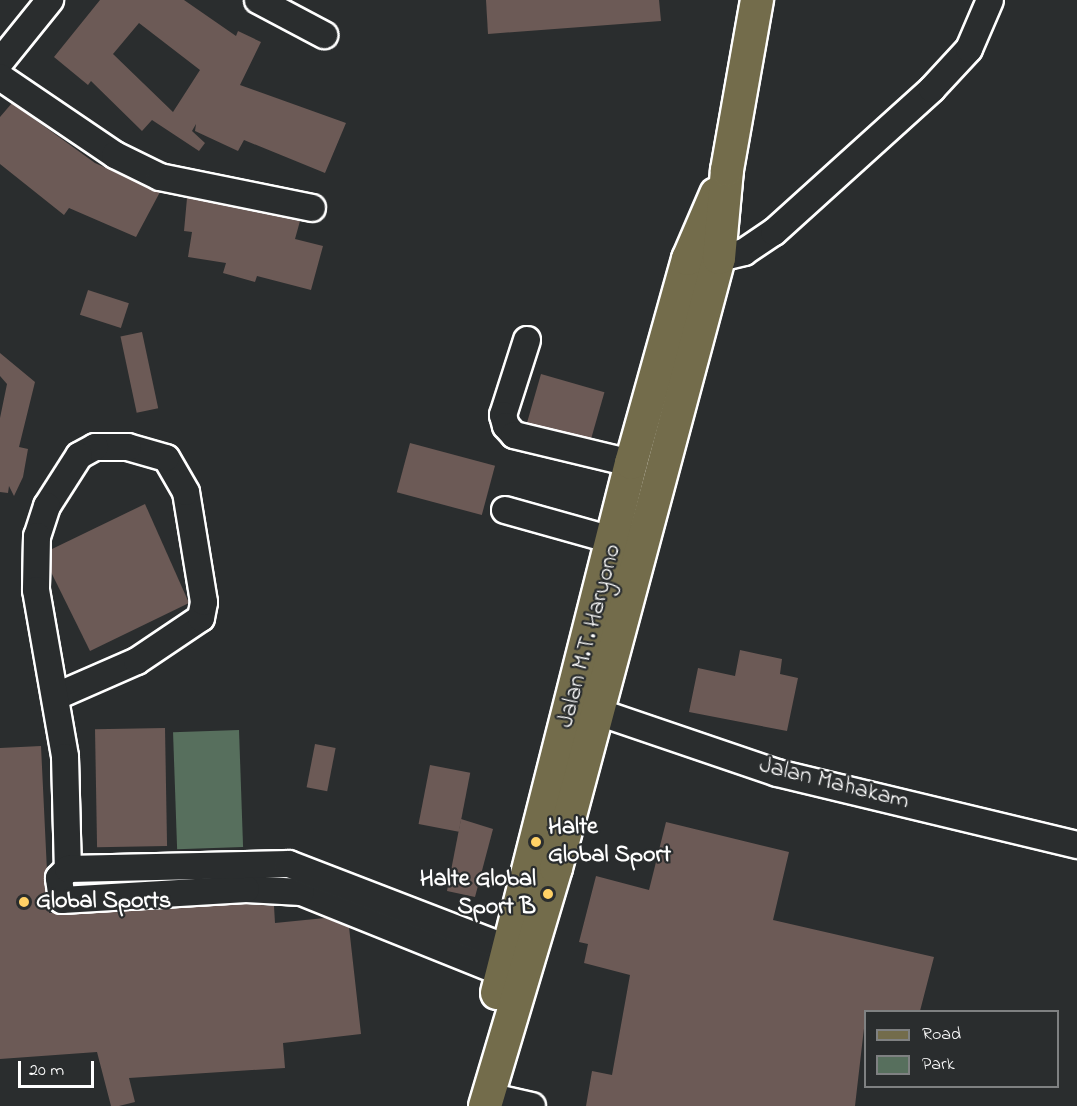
<!DOCTYPE html>
<style>
body{margin:0}
#map{position:relative;width:1077px;height:1106px;overflow:hidden;background:#2a2d2e;font-family:"Indie Flower",sans-serif}
div>[style]{position:absolute}
.green>*{inset:0;background:#576f5d;transform-origin:0 0}
.building>*{inset:0;background:#6c5a56;transform-origin:0 0}
.roads{filter:drop-shadow(2px 0 #fff) drop-shadow(-2px 0 #fff) drop-shadow(0 2px #fff) drop-shadow(0 -2px #fff)}
.minor>*{height:26px;margin:-13px;padding:0 13px;transform-origin:13px;border-radius:13px;background:#2a2d2e}
.major>*{height:32px;margin:-16px;padding:0 16px;transform-origin:16px;border-radius:16px;background:#736c4b}
.dots>*{width:16px;height:16px;translate:-50% -50%;box-sizing:border-box;border:3px solid #2a2d2e;border-radius:50%}
span{translate:-50% -50%;white-space:nowrap;text-align:center;line-height:1.15;-webkit-text-stroke:4.5px #2a2d2e;paint-order:stroke}
.street-label{font-size:24px;color:#fff}
.poi-label{font-size:24px;color:#fff;font-weight:700}
.left{translate:0 -50%;text-align:left}
.right{translate:-100% -50%;text-align:right}
.legend{position:absolute;left:864px;top:1010px;width:195px;height:78px;box-sizing:border-box;background:#2a2d2e;border:2px solid #7f8182;margin:0;padding:8px 10px;list-style:none;font-size:18px;color:#fff}
.legend li{display:flex;align-items:center;gap:12px;height:30px}
.legend b{width:30px;border:2px solid #7f8182}
.scale{position:absolute;left:18px;top:1061px;width:76px;height:27px;box-sizing:border-box;border:3px solid #fff;border-top:0;padding-left:8px;font-size:18px;line-height:21px;white-space:nowrap;color:#fff;-webkit-text-stroke:4px #2a2d2e;paint-order:stroke}
</style>
<div id="map">
<div class="green">
<i style="left:239px;top:730px;width:117px;height:66px;rotate:88deg"></i>
</div>
<div class="building">
<i style="clip-path:polygon(evenodd,100px 0,184px 0,236px 36px,238px 31px,261px 42px,240px 85px,346px 123px,325px 173px,244px 140px,238px 151px,195px 131px,196px 124px,192px 131px,205px 143px,199px 151px,152px 120px,142px 131px,91px 81px,88px 85px,54px 57px,100px 0,139px 23px,200px 70px,173px 112px,113px 54px,139px 23px)"></i>
<i style="clip-path:polygon(486px 0,659px 0,661px 21px,488px 34px)"></i>
<i style="clip-path:polygon(12px 103px,95px 163px,160px 192px,136px 237px,69px 208px,64px 215px,0 164px,0 117px)"></i>
<i style="clip-path:polygon(187px 198px,300px 221px,295px 239px,323px 246px,311px 290px,257px 276px,255px 282px,223px 273px,226px 263px,188px 257px,192px 232px,184px 231px)"></i>
<i style="left:88px;top:290px;width:43px;height:26px;rotate:18deg"></i>
<i style="left:142px;top:332px;width:78px;height:22px;rotate:78deg"></i>
<i style="clip-path:polygon(0 353px,35px 382px,19px 447px,28px 449px,23px 477px,14px 496px,9px 486px,8px 493px,0 492px,0 418px,7px 384px,0 376px)"></i>
<i style="left:541px;top:374px;width:66px;height:51px;rotate:16deg"></i>
<i style="left:410px;top:443px;width:88px;height:51px;rotate:15deg"></i>
<i style="clip-path:polygon(145px 504px,189px 603px,90px 651px,51px 572px,52px 549px)"></i>
<i style="clip-path:polygon(740px 650px,782px 659px,780px 674px,798px 678px,787px 731px,689px 712px,698px 668px,735px 676px)"></i>
<i style="left:165px;top:728px;width:118px;height:70px;rotate:89deg"></i>
<i style="left:315px;top:744px;width:21px;height:44px;rotate:11deg"></i>
<i style="clip-path:polygon(41px 746px,49px 913px,246px 904px,274px 906px,275px 923px,325px 918px,349px 927px,361px 1034px,283px 1043px,285px 1068px,129px 1078px,135px 1102px,119px 1106px,111px 1106px,97px 1052px,0 1059px,0 748px)"></i>
<i style="left:430px;top:765px;width:41px;height:60px;rotate:11deg"></i>
<i style="clip-path:polygon(461px 819px,493px 829px,475px 897px,447px 891px)"></i>
<i style="clip-path:polygon(666px 822px,789px 852px,773px 920px,934px 957px,920px 1011px,866px 1011px,855px 1106px,586px 1106px,592px 1071px,612px 1075px,630px 975px,584px 963px,588px 944px,579px 942px,596px 876px,649px 890px)"></i>
</div>
<div class="roads">
<div class="minor">
<i style="left:258px;top:0;width:75px;rotate:27.9deg"></i>
<i style="left:0;top:62px;width:80px;rotate:-51.1deg"></i>
<i style="left:0;top:77px;width:139px;rotate:34.1deg"></i>
<i style="left:115px;top:155px;width:50px;rotate:26.1deg"></i>
<i style="left:160px;top:177px;width:155px;rotate:11.5deg"></i>
<i style="left:719px;top:258px;width:26px;rotate:-13deg"></i>
<i style="left:744px;top:252px;width:36px;rotate:-34deg"></i>
<i style="left:774px;top:232px;width:213px;rotate:-42.1deg"></i>
<i style="left:932px;top:89px;width:54px;rotate:-47.2deg"></i>
<i style="left:969px;top:49px;width:53px;rotate:-66.8deg"></i>
<i style="left:527px;top:340px;width:79px;rotate:107.7deg"></i>
<i style="left:503px;top:415px;width:11px;rotate:75deg"></i>
<i style="left:506px;top:426px;width:12px;rotate:48deg"></i>
<i style="left:514px;top:435px;width:120px;rotate:13.5deg"></i>
<i style="left:505px;top:510px;width:114px;rotate:15.7deg"></i>
<i style="left:57px;top:696px;width:87px;rotate:-23.6deg"></i>
<i style="left:137px;top:661px;width:77px;rotate:-33.9deg"></i>
<i style="left:201px;top:618px;width:16px;rotate:-79deg"></i>
<i style="left:204px;top:602px;width:111px;rotate:-99.3deg"></i>
<i style="left:186px;top:492px;width:39px;rotate:-120deg"></i>
<i style="left:166px;top:458px;width:40px;rotate:-164deg"></i>
<i style="left:128px;top:447px;width:33px;rotate:180deg"></i>
<i style="left:95px;top:447px;width:18px;rotate:151deg"></i>
<i style="left:79px;top:456px;width:59px;rotate:122.6deg"></i>
<i style="left:47px;top:506px;width:32px;rotate:108deg"></i>
<i style="left:37px;top:536px;width:54px;rotate:91.1deg"></i>
<i style="left:36px;top:590px;width:169px;rotate:80.1deg"></i>
<i style="left:65px;top:757px;width:112px;rotate:88.5deg"></i>
<i style="left:595px;top:711px;width:192px;rotate:18.8deg"></i>
<i style="left:777px;top:773px;width:309px;rotate:13.5deg"></i>
<i style="left:503px;top:973px;width:218px;rotate:-158.1deg"></i>
<i style="left:301px;top:892px;width:55px;rotate:-176.9deg"></i>
<i style="left:246px;top:889px;width:184px;rotate:176.6deg"></i>
<i style="left:62px;top:900px;width:22px;rotate:-98deg"></i>
<i style="left:59px;top:878px;width:13px;rotate:-45deg"></i>
<i style="left:68px;top:869px;width:221px;rotate:-1.3deg"></i>
<i style="left:289px;top:864px;width:236px;rotate:21.1deg"></i>
<i style="left:488px;top:1096px;width:45px;rotate:12.8deg"></i>
</div>
<div class="major">
<i style="left:497px;top:993px;width:547px;rotate:-75.81deg"></i>
<i style="left:631px;top:463px;width:212px;rotate:-74.4deg"></i>
<i style="left:688px;top:259px;width:71px;rotate:-66.7deg"></i>
<i style="left:485px;top:1106px;width:248px;rotate:-73.4deg"></i>
<i style="left:556px;top:868px;width:631px;rotate:-75.04deg"></i>
<i style="left:719px;top:258px;width:88px;rotate:-84.8deg"></i>
<i style="left:727px;top:170px;width:173px;rotate:-80deg"></i>
</div>
</div>
<div class="dots">
<i style="left:536px;top:842px;background:#ffd166"></i>
<i style="left:548px;top:894px;background:#ffd166"></i>
<i style="left:24px;top:902px;background:#ffd166"></i>
</div>
<div class="street-label">
<span style="left:590px;top:636px;rotate:-75deg">Jalan M.T. Haryono</span>
<span style="left:834px;top:784px;rotate:14deg">Jalan Mahakam</span>
</div>
<div class="poi-label">
<span class="left" style="left:548px;top:842px">Halte<br>Global Sport</span>
<span class="right" style="left:536px;top:894px">Halte Global<br>Sport B</span>
<span class="left" style="left:36px;top:902px">Global Sports</span>
</div>
<ul class="legend">
<li><b style="height:8px;background:#736c4b"></b>Road</li>
<li><b style="height:16px;background:#576f5d"></b>Park</li>
</ul>
<div class="scale">20 m</div>
</div>
